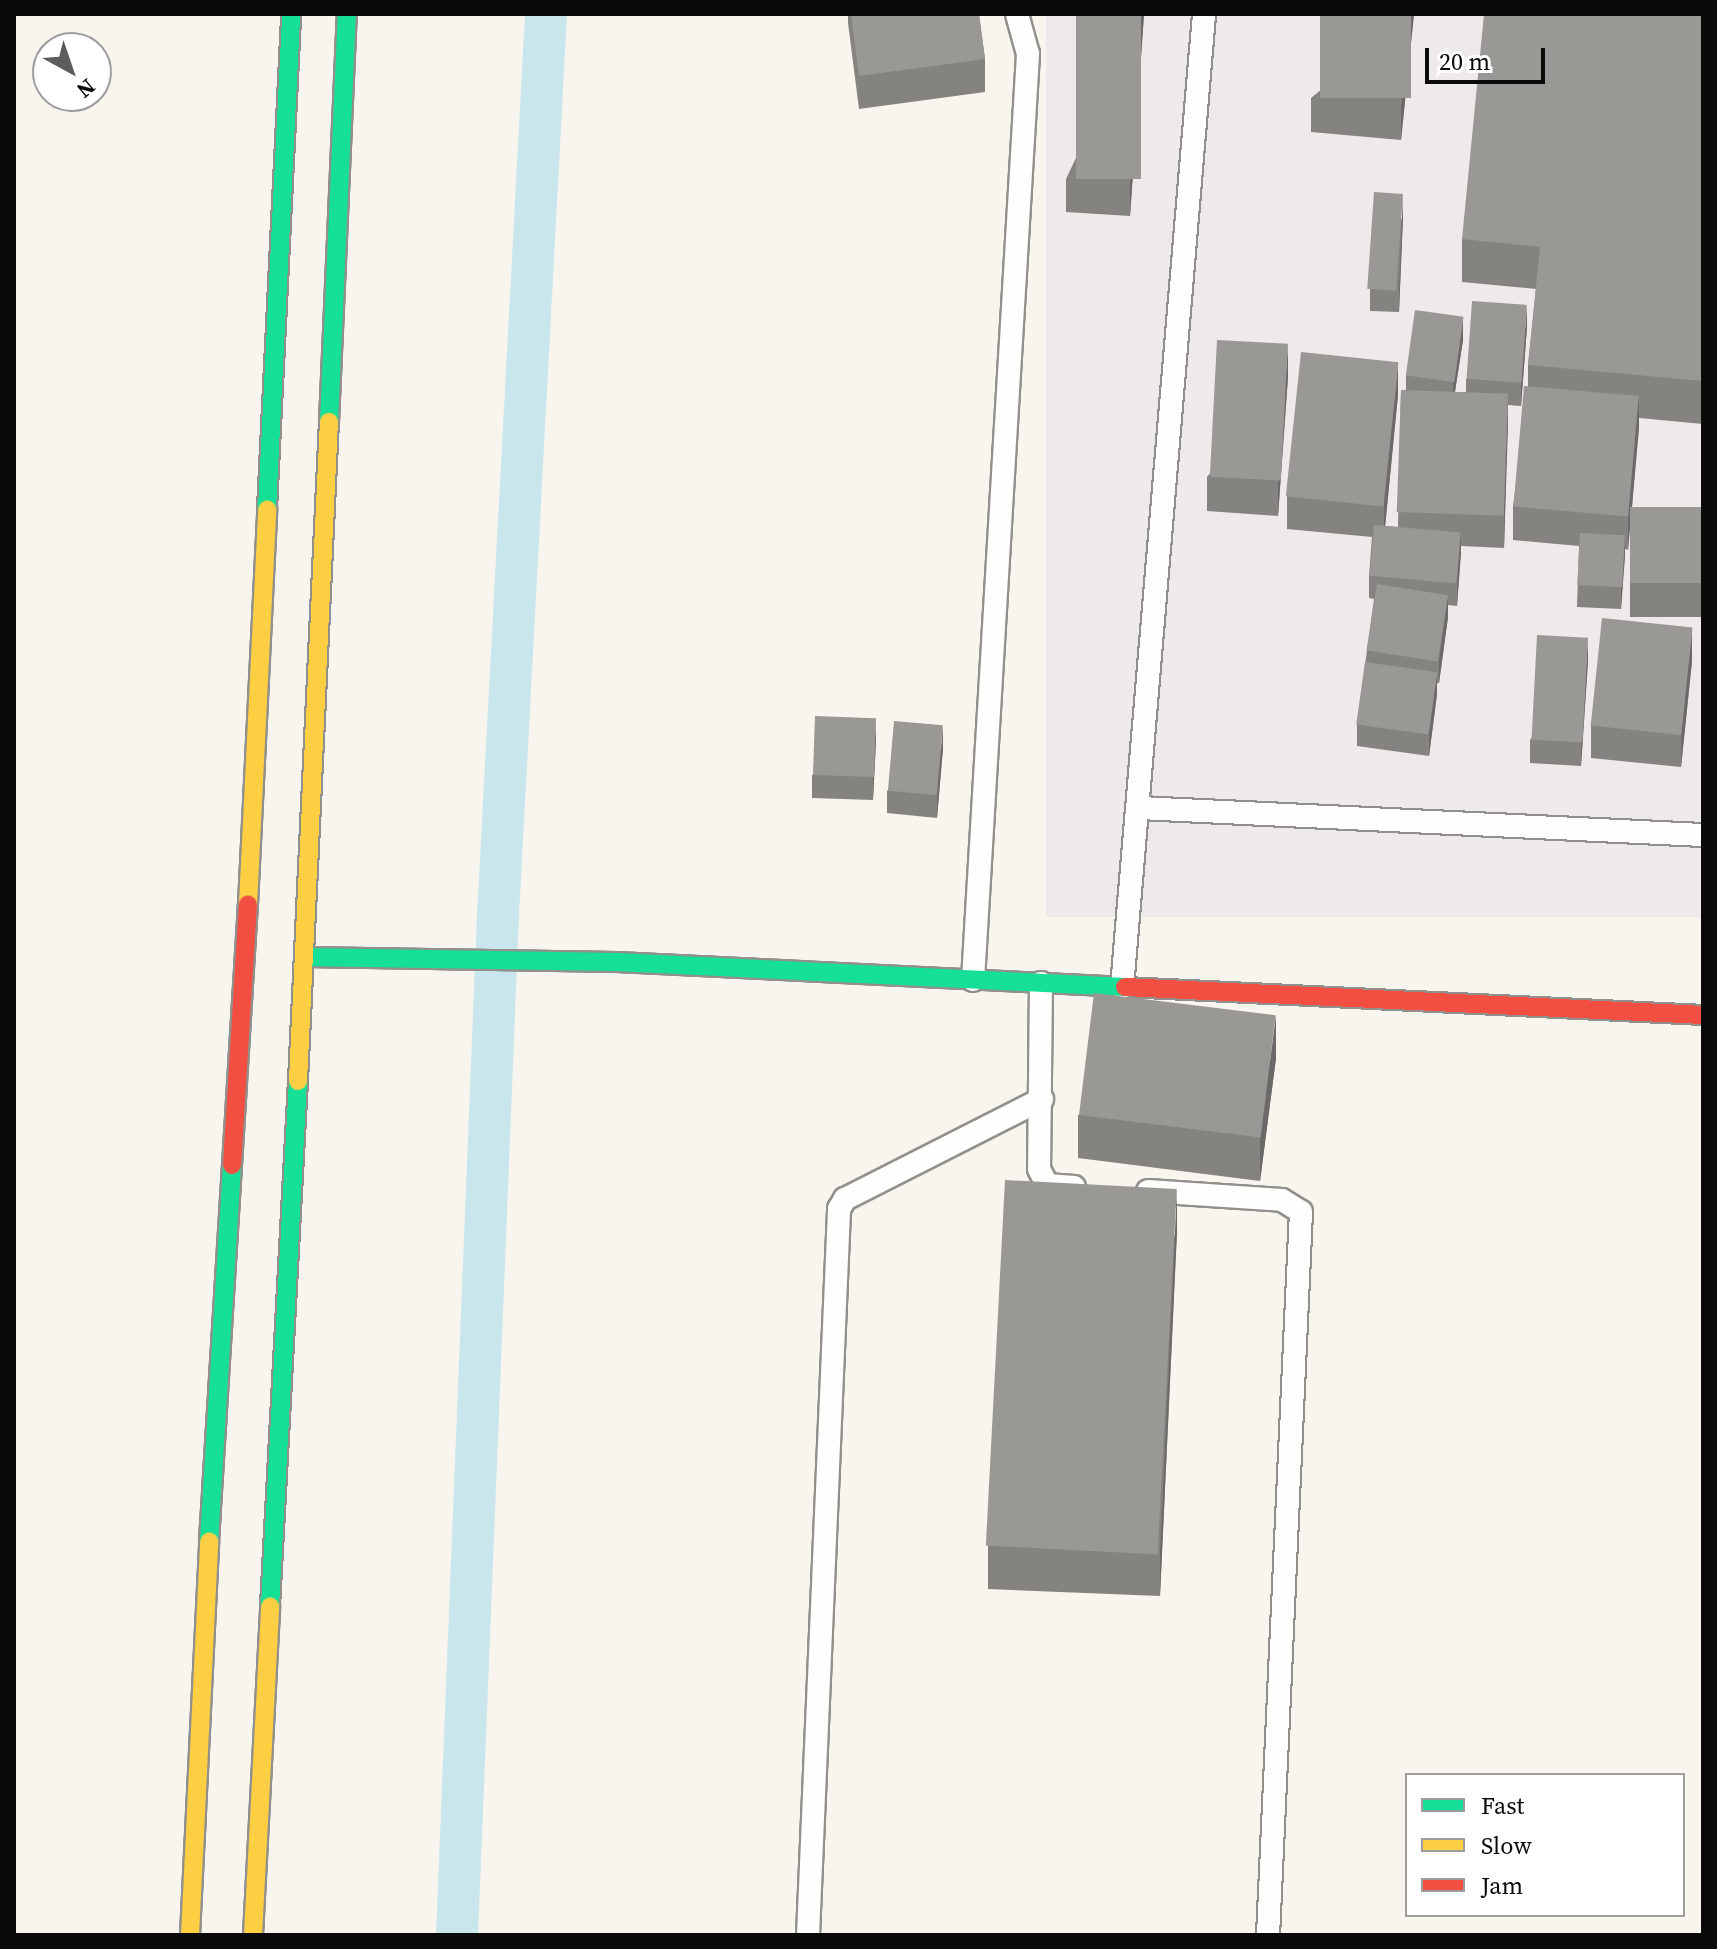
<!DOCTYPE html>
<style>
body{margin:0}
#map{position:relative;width:1717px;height:1949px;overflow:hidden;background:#f8f5ee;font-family:"Source Serif 4",serif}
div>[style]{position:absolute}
.industrial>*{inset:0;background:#eee9eb;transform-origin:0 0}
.canal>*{height:42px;margin:-21px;padding:0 21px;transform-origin:21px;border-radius:21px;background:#cae6ed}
.roads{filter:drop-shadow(2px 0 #91908d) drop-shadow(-2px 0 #91908d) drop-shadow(0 2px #91908d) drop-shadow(0 -2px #91908d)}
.lane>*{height:22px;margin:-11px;padding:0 11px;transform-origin:11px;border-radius:11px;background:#fefefc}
.fast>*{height:18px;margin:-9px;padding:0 9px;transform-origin:9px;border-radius:9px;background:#16e098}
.slow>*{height:18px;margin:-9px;padding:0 9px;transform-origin:9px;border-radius:9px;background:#ffcf43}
.jam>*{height:18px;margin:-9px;padding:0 9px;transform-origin:9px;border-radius:9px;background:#f24e42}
.wall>*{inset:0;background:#84837f}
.shaded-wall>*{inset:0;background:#6c6a68}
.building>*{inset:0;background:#9a9894;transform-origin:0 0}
span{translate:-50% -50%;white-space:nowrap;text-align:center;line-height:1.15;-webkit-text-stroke:8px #fff;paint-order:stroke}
.frame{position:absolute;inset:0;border:16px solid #0a0a0a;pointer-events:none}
.legend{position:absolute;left:1405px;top:1773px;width:280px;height:144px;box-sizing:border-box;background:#fff;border:2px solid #9d9d9d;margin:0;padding:10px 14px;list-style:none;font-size:24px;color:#0a0a0a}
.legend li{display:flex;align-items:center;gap:16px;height:40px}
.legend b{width:40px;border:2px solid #9d9d9d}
.north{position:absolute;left:32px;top:32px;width:80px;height:80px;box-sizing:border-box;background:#fff;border:2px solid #9d9d9d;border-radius:50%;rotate:140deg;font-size:22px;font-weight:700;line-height:32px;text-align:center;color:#0a0a0a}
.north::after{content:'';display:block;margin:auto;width:28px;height:36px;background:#5d5c5a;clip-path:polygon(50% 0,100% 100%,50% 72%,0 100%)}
.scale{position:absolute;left:1425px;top:48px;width:120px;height:36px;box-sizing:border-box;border:4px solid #0a0a0a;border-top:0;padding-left:10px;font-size:24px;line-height:28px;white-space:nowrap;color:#0a0a0a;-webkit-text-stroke:6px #fff;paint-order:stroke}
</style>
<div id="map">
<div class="industrial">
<i style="left:1046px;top:14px;width:657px;height:903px"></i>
</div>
<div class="canal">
<i style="left:457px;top:1935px;width:1021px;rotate:-87.7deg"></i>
<i style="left:498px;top:915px;width:902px;rotate:-86.95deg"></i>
</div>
<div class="roads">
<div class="lane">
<i style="left:1140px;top:808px;width:564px;rotate:2.75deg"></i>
<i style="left:973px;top:980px;width:928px;rotate:-86.6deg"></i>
<i style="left:1028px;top:54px;width:41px;rotate:-105.4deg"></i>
<i style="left:1041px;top:983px;width:186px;rotate:90.6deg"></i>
<i style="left:1039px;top:1169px;width:18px;rotate:63deg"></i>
<i style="left:1047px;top:1185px;width:27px;rotate:4deg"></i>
<i style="left:1122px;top:987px;width:976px;rotate:-85.18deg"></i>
<i style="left:1148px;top:1191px;width:134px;rotate:3.8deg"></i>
<i style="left:1282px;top:1200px;width:22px;rotate:32deg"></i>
<i style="left:1301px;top:1212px;width:724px;rotate:92.61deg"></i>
<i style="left:808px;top:1935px;width:727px;rotate:-87.55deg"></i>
<i style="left:839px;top:1209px;width:12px;rotate:-59deg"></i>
<i style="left:845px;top:1199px;width:221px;rotate:-26.9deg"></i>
</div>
<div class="fast">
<i style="left:329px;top:422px;width:408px;rotate:-87.5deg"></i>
<i style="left:267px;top:509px;width:496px;rotate:-87.2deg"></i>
<i style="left:305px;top:957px;width:312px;rotate:0.9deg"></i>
<i style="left:617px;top:962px;width:509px;rotate:2.82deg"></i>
<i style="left:209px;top:1541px;width:377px;rotate:-86.5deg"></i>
<i style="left:270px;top:1606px;width:526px;rotate:-86.95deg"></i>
</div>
<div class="slow">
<i style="left:248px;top:904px;width:395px;rotate:-87.2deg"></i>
<i style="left:298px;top:1081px;width:660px;rotate:-87.31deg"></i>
<i style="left:190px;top:1935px;width:394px;rotate:-87.2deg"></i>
<i style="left:253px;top:1935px;width:329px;rotate:-87deg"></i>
</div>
<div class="jam">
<i style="left:1125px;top:987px;width:579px;rotate:2.77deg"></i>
<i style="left:232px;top:1165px;width:261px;rotate:-86.5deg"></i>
</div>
</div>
<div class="wall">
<i style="clip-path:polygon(848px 14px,979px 14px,985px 59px,985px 92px,859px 109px,848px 23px)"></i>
<i style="clip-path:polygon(1144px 14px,1130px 216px,1066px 212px,1066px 179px)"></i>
<i style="clip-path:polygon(1414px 14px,1401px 140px,1311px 132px,1311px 98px)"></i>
<i style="clip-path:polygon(1703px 14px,1703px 424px,1639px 418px,1632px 508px,1703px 507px,1703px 617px,1630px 617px,1630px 524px,1628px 550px,1625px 549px,1621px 609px,1577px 607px,1579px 546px,1513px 540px,1513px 507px,1528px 386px,1528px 365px,1536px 289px,1462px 282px,1462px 239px)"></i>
<i style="clip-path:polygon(1403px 216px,1399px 312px,1370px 311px,1370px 289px)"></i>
<i style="clip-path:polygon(1527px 327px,1521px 406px,1508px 405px,1504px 548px,1461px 546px,1457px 606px,1448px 605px,1448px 617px,1439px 683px,1437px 683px,1437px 694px,1429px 756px,1357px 746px,1357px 724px,1374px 599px,1369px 598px,1369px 576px,1372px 537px,1287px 529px,1287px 496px,1398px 395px,1385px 526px,1398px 527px,1401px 390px,1406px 390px,1406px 375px,1463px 340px,1455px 392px,1466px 392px,1466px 379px)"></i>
<i style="clip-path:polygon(1288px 377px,1278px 516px,1207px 511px,1207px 477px)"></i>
<i style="clip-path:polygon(1588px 661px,1581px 766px,1530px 763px,1530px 740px)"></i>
<i style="clip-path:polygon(1692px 661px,1681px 767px,1591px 758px,1591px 725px)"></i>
<i style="clip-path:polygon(876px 740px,873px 800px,812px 798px,812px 775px)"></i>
<i style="clip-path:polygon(943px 748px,937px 818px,887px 813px,887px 791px)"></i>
<i style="clip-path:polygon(1276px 1058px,1260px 1181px,1078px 1158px,1078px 1115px)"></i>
<i style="clip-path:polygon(1177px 1231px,1160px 1596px,988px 1589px,988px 1546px)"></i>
</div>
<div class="shaded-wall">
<i style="clip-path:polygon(1141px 14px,1144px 14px,1130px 216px,1130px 183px)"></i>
<i style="clip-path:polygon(1411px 14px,1414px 14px,1401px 140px,1401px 107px)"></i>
<i style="clip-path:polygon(1403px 194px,1403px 216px,1399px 312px,1399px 289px)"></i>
<i style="clip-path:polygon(1527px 305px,1527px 327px,1521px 406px,1521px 383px)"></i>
<i style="clip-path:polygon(1463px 317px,1463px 340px,1453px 404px,1453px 382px)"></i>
<i style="clip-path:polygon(1288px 344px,1288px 377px,1278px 516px,1278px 483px)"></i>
<i style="clip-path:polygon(1398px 362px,1398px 395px,1384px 538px,1384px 504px)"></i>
<i style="clip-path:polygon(1508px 393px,1508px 426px,1504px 548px,1504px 514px)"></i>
<i style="clip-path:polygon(1639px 396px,1639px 429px,1628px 550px,1628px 516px)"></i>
<i style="clip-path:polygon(1461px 532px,1461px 554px,1457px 606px,1457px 583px)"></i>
<i style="clip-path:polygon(1625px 535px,1625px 557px,1621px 609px,1621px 586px)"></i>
<i style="clip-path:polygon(1448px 595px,1448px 617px,1439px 683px,1439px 661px)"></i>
<i style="clip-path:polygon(1692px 628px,1692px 661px,1681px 767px,1681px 734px)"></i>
<i style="clip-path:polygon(1588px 638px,1588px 661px,1581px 766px,1581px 743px)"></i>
<i style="clip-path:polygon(1437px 672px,1437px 694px,1429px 756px,1429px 733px)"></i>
<i style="clip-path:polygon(876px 718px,876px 740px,873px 800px,873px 778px)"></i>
<i style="clip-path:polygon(943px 725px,943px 748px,937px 818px,937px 795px)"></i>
<i style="clip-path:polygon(1276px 1015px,1276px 1058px,1260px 1181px,1260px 1138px)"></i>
<i style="clip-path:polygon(1177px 1188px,1177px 1231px,1160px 1596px,1160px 1553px)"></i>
</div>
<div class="building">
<i style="clip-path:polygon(851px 14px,979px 14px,985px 59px,859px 76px)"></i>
<i style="left:1076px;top:14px;width:65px;height:165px"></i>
<i style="left:1320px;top:14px;width:91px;height:84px"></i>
<i style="clip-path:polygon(1484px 14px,1703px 14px,1703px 381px,1528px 365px,1540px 247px,1462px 239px)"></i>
<i style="left:1374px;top:192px;width:29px;height:97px;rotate:4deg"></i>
<i style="left:1472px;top:301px;width:55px;height:78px;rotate:4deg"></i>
<i style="left:1415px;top:310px;width:49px;height:66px;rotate:8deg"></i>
<i style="left:1217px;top:340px;width:71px;height:137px;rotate:3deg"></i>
<i style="left:1301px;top:352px;width:98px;height:145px;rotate:6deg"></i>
<i style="left:1524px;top:386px;width:115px;height:121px;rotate:5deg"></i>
<i style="left:1401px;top:390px;width:107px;height:122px;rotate:2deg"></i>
<i style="left:1703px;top:507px;width:76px;height:73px;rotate:90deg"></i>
<i style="left:1374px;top:525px;width:87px;height:51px;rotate:5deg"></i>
<i style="left:1580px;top:533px;width:45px;height:52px;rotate:3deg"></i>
<i style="left:1377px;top:584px;width:72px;height:67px;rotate:9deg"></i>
<i style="left:1602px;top:618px;width:91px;height:108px;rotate:6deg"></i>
<i style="left:1537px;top:635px;width:51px;height:105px;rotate:3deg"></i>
<i style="left:1365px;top:662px;width:73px;height:63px;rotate:8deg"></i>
<i style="left:815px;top:716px;width:61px;height:59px;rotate:2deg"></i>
<i style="left:894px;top:721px;width:49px;height:70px;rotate:5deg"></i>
<i style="left:1094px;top:993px;width:183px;height:123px;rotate:7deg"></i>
<i style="left:1005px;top:1180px;width:172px;height:366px;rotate:3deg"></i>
</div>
<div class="frame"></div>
<ul class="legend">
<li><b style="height:10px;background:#16e098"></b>Fast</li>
<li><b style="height:10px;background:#ffcf43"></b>Slow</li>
<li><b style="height:10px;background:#f24e42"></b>Jam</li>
</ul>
<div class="north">N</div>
<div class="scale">20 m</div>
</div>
